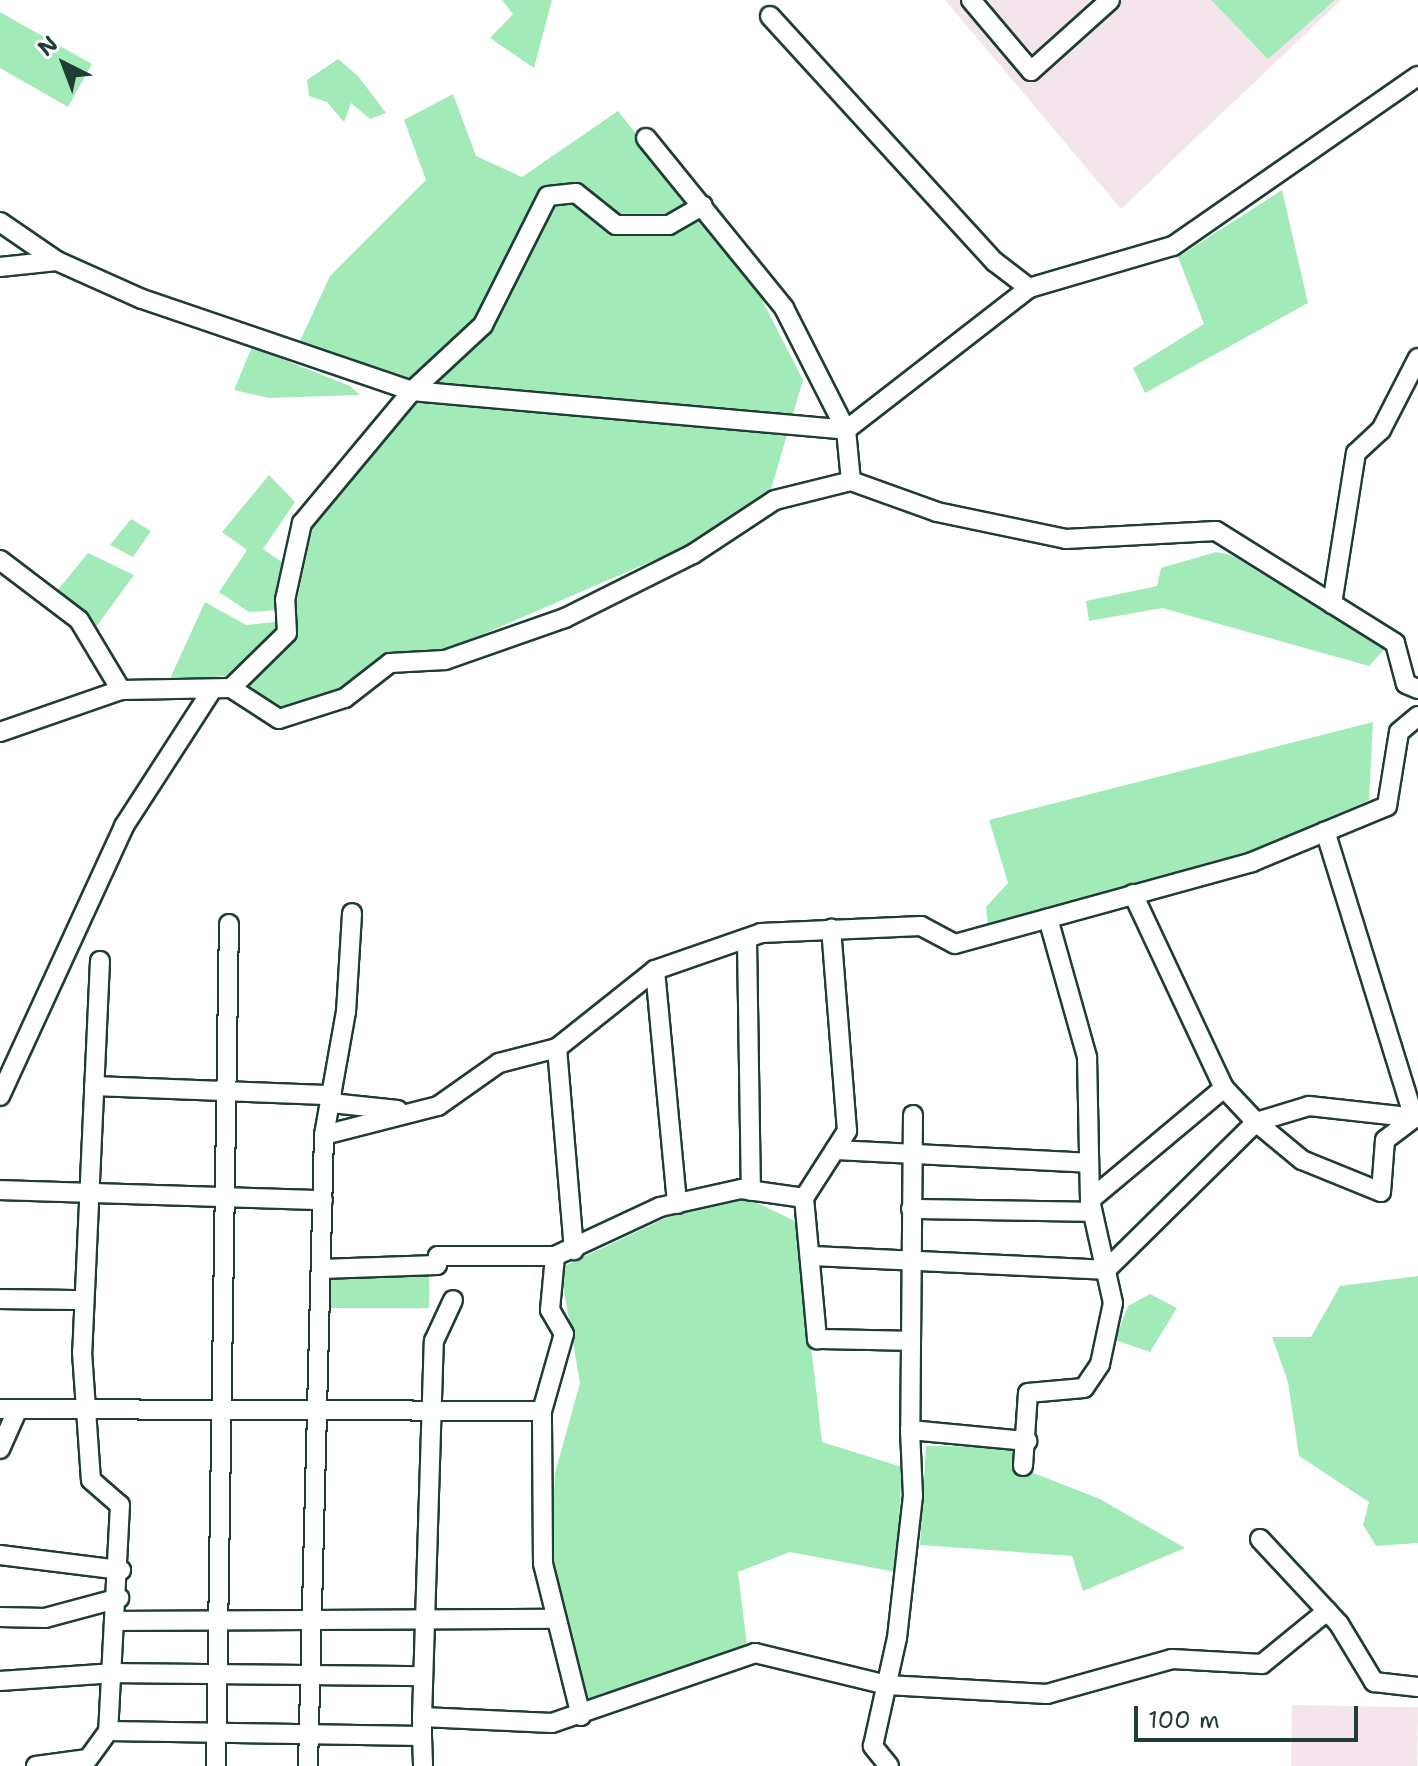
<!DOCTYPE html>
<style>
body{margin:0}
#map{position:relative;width:1418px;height:1766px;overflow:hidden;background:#fff;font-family:"Shantell Sans",sans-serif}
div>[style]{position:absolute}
.built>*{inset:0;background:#f4e4eb;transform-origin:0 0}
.green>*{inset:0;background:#a2ebb9;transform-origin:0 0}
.roads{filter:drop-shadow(2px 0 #1f3d34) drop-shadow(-2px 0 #1f3d34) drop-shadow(0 2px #1f3d34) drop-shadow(0 -2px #1f3d34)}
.street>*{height:18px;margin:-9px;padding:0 9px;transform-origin:9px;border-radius:9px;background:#fff}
span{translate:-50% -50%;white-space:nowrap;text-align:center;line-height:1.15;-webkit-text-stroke:8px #fff;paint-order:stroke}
.north{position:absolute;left:24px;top:24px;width:80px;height:80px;-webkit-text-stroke:6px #fff;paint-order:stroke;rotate:318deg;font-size:22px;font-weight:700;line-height:32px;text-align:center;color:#1f3d34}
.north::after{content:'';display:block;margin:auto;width:28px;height:36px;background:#1f3d34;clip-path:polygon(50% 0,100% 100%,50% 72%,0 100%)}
.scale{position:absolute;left:1134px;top:1706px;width:224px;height:36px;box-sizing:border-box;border:4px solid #1f3d34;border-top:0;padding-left:10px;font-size:24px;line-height:28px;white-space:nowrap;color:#1f3d34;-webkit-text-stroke:6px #fff;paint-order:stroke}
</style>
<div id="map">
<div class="built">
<i style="clip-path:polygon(945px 0,1341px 0,1121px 209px)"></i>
<i style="left:1292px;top:1705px;width:126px;height:61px;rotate:1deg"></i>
</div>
<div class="green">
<i style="clip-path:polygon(502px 0,552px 0,534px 68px,490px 38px,513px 14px)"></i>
<i style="clip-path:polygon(1211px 0,1335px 0,1268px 59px)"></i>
<i style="clip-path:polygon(0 12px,92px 64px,68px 107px,0 68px)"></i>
<i style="clip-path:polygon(338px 59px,358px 76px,386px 113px,370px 119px,351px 103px,344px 122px,327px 102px,309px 96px,307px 80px)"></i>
<i style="clip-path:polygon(453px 94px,476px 156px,522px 177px,618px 111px,753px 282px,803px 380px,770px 493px,689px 545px,449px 649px,378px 659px,344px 687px,281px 707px,223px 676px,168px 683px,205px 602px,246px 625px,293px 620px,313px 526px,412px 381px,300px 341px,330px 276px,426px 180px,404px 120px)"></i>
<i style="clip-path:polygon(1282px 190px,1308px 303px,1145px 393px,1133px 368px,1204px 324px,1178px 257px)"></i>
<i style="clip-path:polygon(252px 347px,350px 386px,360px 395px,269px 398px,234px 390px)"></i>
<i style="clip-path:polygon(269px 475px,295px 502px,263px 549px,286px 565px,279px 610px,249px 612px,219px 592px,247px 550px,222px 532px)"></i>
<i style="clip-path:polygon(131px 519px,151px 531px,133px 557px,110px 545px)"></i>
<i style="clip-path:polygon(1216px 552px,1231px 555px,1385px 649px,1369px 666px,1162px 608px,1089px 621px,1086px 601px,1157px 586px,1161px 568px)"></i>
<i style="clip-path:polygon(88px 553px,134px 575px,96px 627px,57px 591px)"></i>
<i style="clip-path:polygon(1373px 722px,1369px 800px,1255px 851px,988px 926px,986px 907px,1008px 883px,989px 820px)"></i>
<i style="clip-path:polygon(749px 1199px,797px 1222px,822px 1442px,902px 1467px,896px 1572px,790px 1552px,738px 1572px,747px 1646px,587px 1707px,550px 1570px,555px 1473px,580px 1383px,560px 1268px,670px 1216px)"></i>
<i style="left:429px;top:1276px;width:32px;height:101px;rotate:90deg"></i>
<i style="clip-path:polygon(1418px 1276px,1418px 1543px,1376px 1546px,1363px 1525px,1369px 1502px,1299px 1456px,1288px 1382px,1272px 1337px,1311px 1337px,1340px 1286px)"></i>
<i style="clip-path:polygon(1150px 1294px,1177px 1308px,1150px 1352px,1115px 1340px,1128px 1306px)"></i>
<i style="clip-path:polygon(926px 1446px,1019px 1447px,1018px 1467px,1100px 1499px,1185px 1548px,1083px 1591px,1072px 1556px,920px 1545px)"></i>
</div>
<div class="roads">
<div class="street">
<i style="left:971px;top:0;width:93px;rotate:49.8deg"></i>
<i style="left:1031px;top:71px;width:106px;rotate:-41.9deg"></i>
<i style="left:770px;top:16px;width:333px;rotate:47.6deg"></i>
<i style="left:995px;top:262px;width:43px;rotate:37.4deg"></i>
<i style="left:1029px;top:288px;width:150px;rotate:-16.3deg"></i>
<i style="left:1173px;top:246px;width:298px;rotate:-34.8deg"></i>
<i style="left:646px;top:138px;width:219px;rotate:50.9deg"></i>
<i style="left:784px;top:308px;width:137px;rotate:63.1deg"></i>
<i style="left:846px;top:430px;width:232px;rotate:-37.8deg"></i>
<i style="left:0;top:222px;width:69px;rotate:34.4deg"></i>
<i style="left:0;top:267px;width:57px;rotate:-6deg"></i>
<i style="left:57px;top:261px;width:93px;rotate:24.1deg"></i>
<i style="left:142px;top:299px;width:285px;rotate:18.8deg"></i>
<i style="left:412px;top:391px;width:436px;rotate:5.1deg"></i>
<i style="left:846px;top:430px;width:51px;rotate:84.4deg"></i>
<i style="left:851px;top:481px;width:91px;rotate:19.8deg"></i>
<i style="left:937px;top:512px;width:132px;rotate:11.8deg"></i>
<i style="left:1066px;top:539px;width:150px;rotate:-3.1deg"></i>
<i style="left:1216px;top:531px;width:211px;rotate:32deg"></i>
<i style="left:1395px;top:643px;width:42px;rotate:75deg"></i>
<i style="left:1406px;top:684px;width:13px;rotate:23deg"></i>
<i style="left:0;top:560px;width:99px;rotate:37.2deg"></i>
<i style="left:79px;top:620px;width:82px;rotate:59deg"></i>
<i style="left:1332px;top:604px;width:153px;rotate:-81deg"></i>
<i style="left:1356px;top:453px;width:34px;rotate:-43deg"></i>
<i style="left:1381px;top:430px;width:81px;rotate:-62.8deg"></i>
<i style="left:231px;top:688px;width:78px;rotate:-44.5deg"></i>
<i style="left:287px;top:633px;width:33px;rotate:-93deg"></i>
<i style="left:285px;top:600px;width:79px;rotate:-77.6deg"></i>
<i style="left:302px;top:523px;width:172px;rotate:-50.2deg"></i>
<i style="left:412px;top:391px;width:97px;rotate:-42.9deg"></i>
<i style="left:483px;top:325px;width:144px;rotate:-63.3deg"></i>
<i style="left:548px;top:196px;width:28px;rotate:-6deg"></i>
<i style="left:576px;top:193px;width:51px;rotate:38.7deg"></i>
<i style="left:616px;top:225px;width:53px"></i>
<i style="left:669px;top:225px;width:39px;rotate:-30deg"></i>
<i style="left:0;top:732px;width:128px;rotate:-19.1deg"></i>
<i style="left:121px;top:690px;width:110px;rotate:-1deg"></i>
<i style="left:231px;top:688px;width:57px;rotate:32.9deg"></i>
<i style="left:279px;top:719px;width:69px;rotate:-17.7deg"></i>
<i style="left:345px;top:698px;width:57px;rotate:-37.9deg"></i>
<i style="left:390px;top:663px;width:55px;rotate:-3.1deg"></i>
<i style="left:445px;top:660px;width:127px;rotate:-19.3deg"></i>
<i style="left:565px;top:618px;width:143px;rotate:-26.6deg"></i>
<i style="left:693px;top:554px;width:98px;rotate:-33.4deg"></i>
<i style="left:775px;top:500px;width:78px;rotate:-14deg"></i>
<i style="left:1133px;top:894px;width:214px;rotate:64.9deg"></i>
<i style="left:747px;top:941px;width:250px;rotate:89.1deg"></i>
<i style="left:100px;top:961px;width:391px;rotate:92.6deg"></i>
<i style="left:82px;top:1352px;width:128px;rotate:86deg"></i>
<i style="left:91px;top:1480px;width:38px;rotate:41deg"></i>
<i style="left:120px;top:1505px;width:226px;rotate:93deg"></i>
<i style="left:655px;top:970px;width:235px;rotate:84.6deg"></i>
<i style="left:557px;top:1048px;width:203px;rotate:85.2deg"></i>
<i style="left:94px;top:1086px;width:238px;rotate:2.2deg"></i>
<i style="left:0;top:1096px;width:297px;rotate:-65.3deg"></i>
<i style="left:124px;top:826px;width:162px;rotate:-57.1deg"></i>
<i style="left:331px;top:1103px;width:67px;rotate:6deg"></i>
<i style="left:913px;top:1115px;width:315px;rotate:90.5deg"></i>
<i style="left:910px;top:1430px;width:118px;rotate:5.4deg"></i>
<i style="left:324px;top:1135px;width:118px;rotate:-14.3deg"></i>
<i style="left:438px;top:1106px;width:75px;rotate:-35.2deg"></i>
<i style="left:499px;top:1063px;width:60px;rotate:-14.5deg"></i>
<i style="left:557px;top:1048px;width:125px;rotate:-38.5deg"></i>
<i style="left:655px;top:970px;width:112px;rotate:-19.2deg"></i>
<i style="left:761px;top:933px;width:160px;rotate:-2.5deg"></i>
<i style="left:921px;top:926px;width:38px;rotate:28deg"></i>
<i style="left:955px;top:944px;width:308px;rotate:-15.4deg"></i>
<i style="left:1252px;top:862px;width:146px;rotate:-22.5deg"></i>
<i style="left:1387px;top:806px;width:75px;rotate:-80.8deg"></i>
<i style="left:1399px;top:732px;width:25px;rotate:-40deg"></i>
<i style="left:835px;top:1150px;width:254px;rotate:2.9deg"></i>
<i style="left:0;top:1190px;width:323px;rotate:1.8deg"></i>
<i style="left:804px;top:1198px;width:80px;rotate:-57.3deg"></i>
<i style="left:847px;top:1131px;width:203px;rotate:-94.5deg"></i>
<i style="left:1090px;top:1200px;width:175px;rotate:-39.9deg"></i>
<i style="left:1224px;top:1088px;width:47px;rotate:46.7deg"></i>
<i style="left:1256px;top:1122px;width:55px;rotate:-16.8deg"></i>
<i style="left:1309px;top:1106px;width:109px;rotate:6.3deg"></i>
<i style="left:911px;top:1209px;width:181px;rotate:0.9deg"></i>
<i style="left:811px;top:1256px;width:295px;rotate:2.7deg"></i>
<i style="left:1106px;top:1270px;width:211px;rotate:-44.6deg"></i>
<i style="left:1256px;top:1122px;width:60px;rotate:39.6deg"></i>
<i style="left:1302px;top:1160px;width:85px;rotate:22.1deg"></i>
<i style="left:1381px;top:1192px;width:52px;rotate:-85.6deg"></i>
<i style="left:1385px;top:1140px;width:36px;rotate:-37deg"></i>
<i style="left:1414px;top:1118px;width:300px;rotate:-107.2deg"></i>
<i style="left:321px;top:1269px;width:116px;rotate:-2deg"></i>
<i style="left:437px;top:1265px;width:9px;rotate:-84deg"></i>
<i style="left:438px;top:1256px;width:117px"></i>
<i style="left:0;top:1299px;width:84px;rotate:0.7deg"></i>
<i style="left:0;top:1409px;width:542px;rotate:0.21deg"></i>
<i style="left:0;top:1449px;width:37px;rotate:-66deg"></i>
<i style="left:1023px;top:1466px;width:73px;rotate:-86.1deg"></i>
<i style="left:1028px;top:1393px;width:56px;rotate:-5.1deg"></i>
<i style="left:1084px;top:1388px;width:29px;rotate:-56deg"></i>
<i style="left:1100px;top:1364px;width:62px;rotate:-78deg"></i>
<i style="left:1113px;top:1303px;width:106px;rotate:-102.6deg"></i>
<i style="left:1090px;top:1200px;width:143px;rotate:-91.2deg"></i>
<i style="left:1087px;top:1057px;width:144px;rotate:-105.7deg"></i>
<i style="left:1260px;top:1539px;width:116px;rotate:47.1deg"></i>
<i style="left:1339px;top:1624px;width:68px;rotate:58.9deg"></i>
<i style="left:1374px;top:1682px;width:44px;rotate:6.5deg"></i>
<i style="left:0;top:1555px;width:122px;rotate:7.1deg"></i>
<i style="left:0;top:1617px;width:45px;rotate:1.3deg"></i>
<i style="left:45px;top:1618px;width:77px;rotate:-15.1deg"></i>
<i style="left:117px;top:1621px;width:435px;rotate:-0.3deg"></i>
<i style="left:0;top:1681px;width:115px;rotate:-4deg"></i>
<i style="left:115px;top:1673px;width:306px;rotate:0.6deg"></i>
<i style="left:581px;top:1716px;width:157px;rotate:-104deg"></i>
<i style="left:543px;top:1564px;width:153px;rotate:-90.4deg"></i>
<i style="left:542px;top:1411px;width:80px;rotate:-74.1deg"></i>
<i style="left:564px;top:1334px;width:28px;rotate:-120deg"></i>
<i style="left:550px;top:1310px;width:54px;rotate:-84.7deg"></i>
<i style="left:555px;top:1256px;width:116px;rotate:-25deg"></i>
<i style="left:660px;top:1207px;width:83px;rotate:-12.5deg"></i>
<i style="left:741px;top:1189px;width:64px;rotate:8.1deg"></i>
<i style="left:804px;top:1198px;width:142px;rotate:84.7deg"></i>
<i style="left:817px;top:1339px;width:92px;rotate:1.2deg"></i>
<i style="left:422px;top:1717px;width:376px;rotate:-88.2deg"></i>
<i style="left:434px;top:1341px;width:45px;rotate:-65.1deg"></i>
<i style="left:422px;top:1736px;width:30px;rotate:88deg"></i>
<i style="left:36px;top:1766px;width:52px;rotate:-7.7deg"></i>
<i style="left:88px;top:1759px;width:34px;rotate:-54deg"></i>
<i style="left:108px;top:1731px;width:314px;rotate:0.9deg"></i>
<i style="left:422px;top:1736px;width:19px;rotate:-90deg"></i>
<i style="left:422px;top:1717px;width:130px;rotate:2.6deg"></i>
<i style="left:552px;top:1723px;width:215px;rotate:-19deg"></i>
<i style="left:755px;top:1653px;width:136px;rotate:13.6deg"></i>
<i style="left:887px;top:1685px;width:160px;rotate:3.2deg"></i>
<i style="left:1047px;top:1694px;width:130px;rotate:-15.6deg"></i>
<i style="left:1172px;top:1659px;width:90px;rotate:3.2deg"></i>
<i style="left:1262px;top:1664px;width:84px;rotate:-39.2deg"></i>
<i style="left:216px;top:1766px;width:842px;rotate:-89.12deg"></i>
<i style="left:308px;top:1766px;width:631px;rotate:-88.55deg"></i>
<i style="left:324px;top:1135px;width:125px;rotate:-79.9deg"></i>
<i style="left:346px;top:1012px;width:99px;rotate:-86.5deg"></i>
<i style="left:889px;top:1766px;width:26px;rotate:-129deg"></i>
<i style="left:873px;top:1746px;width:111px;rotate:-77.5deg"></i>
<i style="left:897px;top:1638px;width:143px;rotate:-83.6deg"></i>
<i style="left:913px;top:1496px;width:66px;rotate:-92.6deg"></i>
</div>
</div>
<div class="north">N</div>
<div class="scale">100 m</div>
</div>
